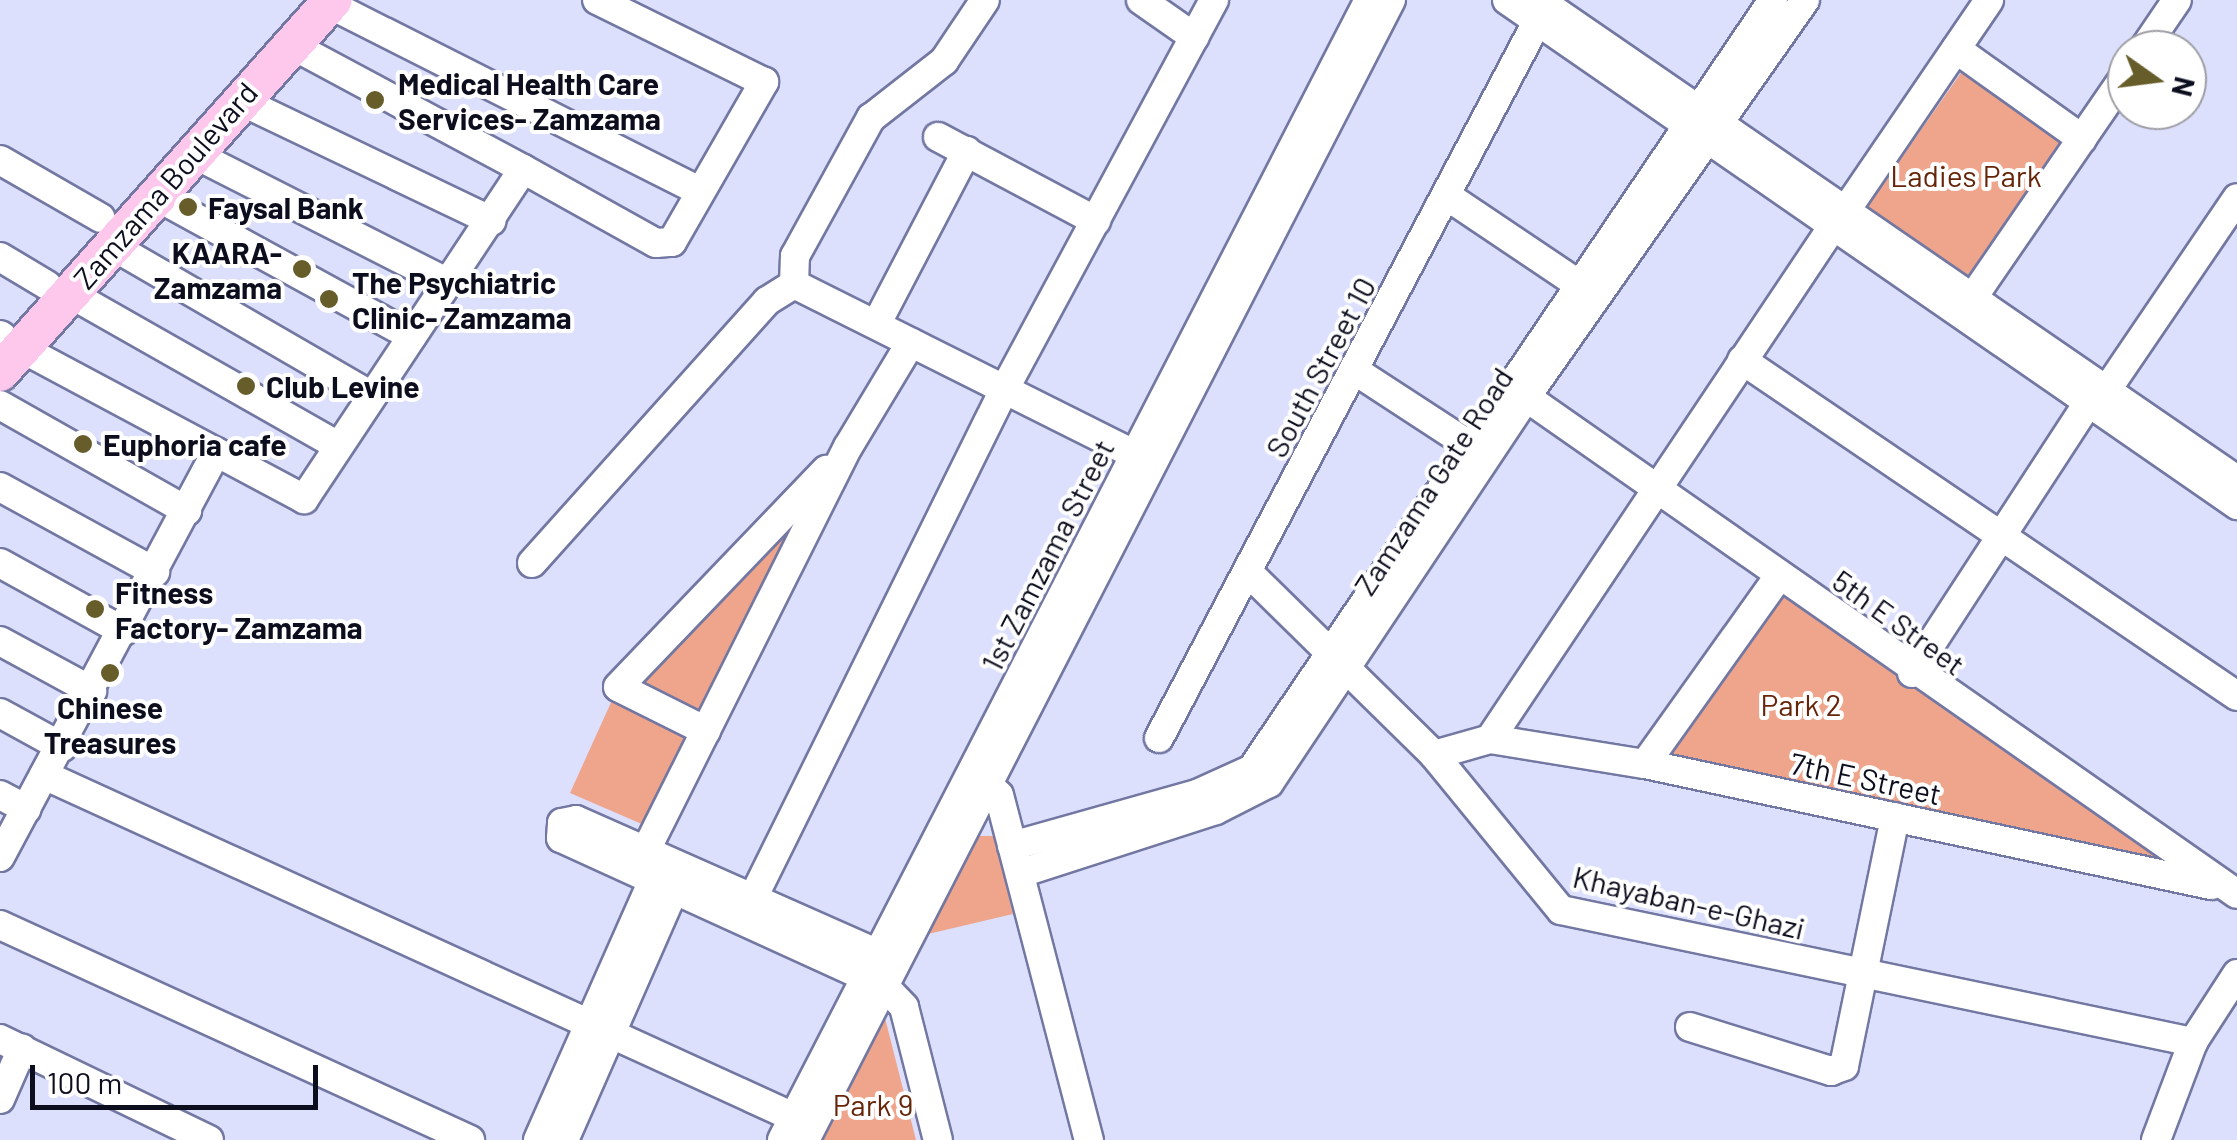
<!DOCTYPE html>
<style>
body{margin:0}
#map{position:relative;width:2237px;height:1140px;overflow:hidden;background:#dce0fd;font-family:Barlow,sans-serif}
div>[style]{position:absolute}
.green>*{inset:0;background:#efa58b;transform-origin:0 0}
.roads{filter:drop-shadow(2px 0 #7378a2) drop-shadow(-2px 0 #7378a2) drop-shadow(0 2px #7378a2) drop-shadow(0 -2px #7378a2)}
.minor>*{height:28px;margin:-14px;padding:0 14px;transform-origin:14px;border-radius:14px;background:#fff}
.major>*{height:38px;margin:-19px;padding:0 19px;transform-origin:19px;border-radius:19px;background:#fec7ec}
.dots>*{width:28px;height:28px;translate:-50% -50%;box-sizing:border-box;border:5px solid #fff;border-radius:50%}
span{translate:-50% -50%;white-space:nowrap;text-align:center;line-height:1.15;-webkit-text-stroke:8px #fff;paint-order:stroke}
.poi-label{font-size:30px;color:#0c0d1d;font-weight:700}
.left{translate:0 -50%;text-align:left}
.right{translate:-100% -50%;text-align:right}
.park-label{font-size:30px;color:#662409}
.street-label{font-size:30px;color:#0c0d1d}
.north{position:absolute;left:2107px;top:30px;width:100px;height:100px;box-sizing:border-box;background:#fff;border:2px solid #9e9ea5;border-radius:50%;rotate:104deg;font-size:28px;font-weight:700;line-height:40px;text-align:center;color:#0c0d1d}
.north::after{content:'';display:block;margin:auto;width:35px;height:45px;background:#665d2a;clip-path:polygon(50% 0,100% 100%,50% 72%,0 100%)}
.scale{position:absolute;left:30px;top:1065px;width:288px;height:45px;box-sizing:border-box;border:5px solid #0c0d1d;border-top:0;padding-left:12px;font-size:30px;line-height:35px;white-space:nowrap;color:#0c0d1d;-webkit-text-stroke:8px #fff;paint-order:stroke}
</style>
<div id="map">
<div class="green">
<i style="left:1963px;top:70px;width:124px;height:169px;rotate:35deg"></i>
<i style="clip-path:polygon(848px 447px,644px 825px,570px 793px,618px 687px)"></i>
<i style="clip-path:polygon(1779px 576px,2228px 889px,1645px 764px)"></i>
<i style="clip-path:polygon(978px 836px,994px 836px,1013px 914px,928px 934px)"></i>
<i style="clip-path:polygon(885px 1018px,916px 1140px,819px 1140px,877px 1021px)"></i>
</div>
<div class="roads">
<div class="minor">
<i style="left:1141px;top:0;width:65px;rotate:34.9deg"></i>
<i style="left:1507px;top:0;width:888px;rotate:34.67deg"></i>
<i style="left:1539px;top:0;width:847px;rotate:34.52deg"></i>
<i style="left:329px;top:4px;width:415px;rotate:26.8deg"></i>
<i style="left:290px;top:44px;width:264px;rotate:28.2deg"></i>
<i style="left:1956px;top:49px;width:155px;rotate:35.5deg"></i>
<i style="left:2143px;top:50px;width:60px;rotate:-55.8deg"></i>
<i style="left:239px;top:100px;width:280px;rotate:25.6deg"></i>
<i style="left:938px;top:137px;width:179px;rotate:28deg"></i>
<i style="left:192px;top:153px;width:287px;rotate:26.9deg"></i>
<i style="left:0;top:160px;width:116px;rotate:29.9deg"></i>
<i style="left:154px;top:195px;width:294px;rotate:28.7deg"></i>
<i style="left:1447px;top:196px;width:158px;rotate:33.9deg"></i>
<i style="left:1846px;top:210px;width:254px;rotate:-55.7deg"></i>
<i style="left:111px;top:245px;width:301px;rotate:30.1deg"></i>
<i style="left:0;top:257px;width:55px;rotate:30.8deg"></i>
<i style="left:794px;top:284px;width:28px;rotate:-88deg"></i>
<i style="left:795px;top:256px;width:158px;rotate:-61.2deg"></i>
<i style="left:871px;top:118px;width:93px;rotate:-38deg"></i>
<i style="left:944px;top:61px;width:73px;rotate:-56.1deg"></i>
<i style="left:69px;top:293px;width:309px;rotate:29.6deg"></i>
<i style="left:1971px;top:300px;width:275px;rotate:-55.5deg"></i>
<i style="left:878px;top:321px;width:192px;rotate:-62.4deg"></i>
<i style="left:0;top:335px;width:2px;rotate:27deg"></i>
<i style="left:21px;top:348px;width:221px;rotate:28.1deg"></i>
<i style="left:1742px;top:360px;width:598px;rotate:34.17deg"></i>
<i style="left:1354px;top:370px;width:137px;rotate:33.1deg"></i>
<i style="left:2106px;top:391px;width:233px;rotate:-55.8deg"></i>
<i style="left:1526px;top:397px;width:867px;rotate:34.95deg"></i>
<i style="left:0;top:405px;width:215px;rotate:29.5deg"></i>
<i style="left:0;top:487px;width:177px;rotate:28.7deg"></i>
<i style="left:0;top:563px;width:141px;rotate:28.9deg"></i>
<i style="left:532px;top:563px;width:352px;rotate:-48.1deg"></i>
<i style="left:767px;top:301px;width:32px;rotate:-32deg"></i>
<i style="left:794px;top:284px;width:382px;rotate:26.6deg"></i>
<i style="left:1249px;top:573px;width:260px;rotate:44.5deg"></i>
<i style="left:1434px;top:755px;width:200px;rotate:50.7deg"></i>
<i style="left:1561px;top:910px;width:646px;rotate:11.8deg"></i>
<i style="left:0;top:641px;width:105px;rotate:28.5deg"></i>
<i style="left:1912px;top:673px;width:320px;rotate:-56.9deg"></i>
<i style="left:0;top:713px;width:71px;rotate:28.7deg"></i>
<i style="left:706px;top:731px;width:98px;rotate:-153.4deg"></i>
<i style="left:618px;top:687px;width:301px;rotate:-46.2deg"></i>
<i style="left:1159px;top:738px;width:807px;rotate:-62.17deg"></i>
<i style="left:1490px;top:739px;width:157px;rotate:9.2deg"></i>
<i style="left:1645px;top:764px;width:579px;rotate:12.07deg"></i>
<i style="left:1434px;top:755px;width:58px;rotate:-15.9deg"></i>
<i style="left:1490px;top:739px;width:613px;rotate:-56.23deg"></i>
<i style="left:1645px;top:764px;width:231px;rotate:-54.5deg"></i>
<i style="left:977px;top:774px;width:30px;rotate:44deg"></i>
<i style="left:999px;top:795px;width:357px;rotate:75.4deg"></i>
<i style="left:44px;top:775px;width:843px;rotate:24.53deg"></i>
<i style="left:0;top:795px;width:30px;rotate:28deg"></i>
<i style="left:1012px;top:846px;width:192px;rotate:-15.7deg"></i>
<i style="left:1197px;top:794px;width:60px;rotate:-24.4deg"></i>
<i style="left:1252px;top:769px;width:929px;rotate:-55.88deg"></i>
<i style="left:0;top:857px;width:459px;rotate:-61.9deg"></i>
<i style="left:216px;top:452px;width:100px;rotate:28.1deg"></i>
<i style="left:304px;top:499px;width:396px;rotate:-56.4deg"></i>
<i style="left:523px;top:169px;width:152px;rotate:29.1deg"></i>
<i style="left:656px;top:243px;width:16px;rotate:-4deg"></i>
<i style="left:672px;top:242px;width:185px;rotate:-60.1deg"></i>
<i style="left:764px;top:82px;width:186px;rotate:-153.8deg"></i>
<i style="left:639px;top:864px;width:466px;rotate:-63.4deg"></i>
<i style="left:848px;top:447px;width:122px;rotate:-59deg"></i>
<i style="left:1021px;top:873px;width:205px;rotate:-17.9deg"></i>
<i style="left:1216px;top:810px;width:59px;rotate:-27deg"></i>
<i style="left:1269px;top:783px;width:464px;rotate:-56.3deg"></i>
<i style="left:1526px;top:397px;width:485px;rotate:-54.9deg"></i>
<i style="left:743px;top:918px;width:589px;rotate:-63.7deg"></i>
<i style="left:1004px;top:390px;width:443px;rotate:-61.7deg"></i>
<i style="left:0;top:925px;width:517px;rotate:24.58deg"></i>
<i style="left:866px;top:977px;width:335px;rotate:-155.5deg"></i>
<i style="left:561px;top:838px;width:15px;rotate:-86deg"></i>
<i style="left:562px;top:823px;width:14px;rotate:-12deg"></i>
<i style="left:576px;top:820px;width:331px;rotate:23.9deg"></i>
<i style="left:884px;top:986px;width:29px;rotate:46deg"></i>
<i style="left:904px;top:1007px;width:137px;rotate:75.7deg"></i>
<i style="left:1690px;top:1027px;width:148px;rotate:17.3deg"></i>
<i style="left:1831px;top:1071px;width:14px;rotate:-21deg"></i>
<i style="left:1844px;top:1066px;width:254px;rotate:-78.4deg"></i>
<i style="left:0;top:1039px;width:232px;rotate:25.8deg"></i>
<i style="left:0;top:1099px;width:55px;rotate:-66.3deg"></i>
<i style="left:538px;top:1140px;width:303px;rotate:-66.1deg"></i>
<i style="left:564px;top:1140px;width:274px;rotate:-66.3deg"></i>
<i style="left:782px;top:1140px;width:1282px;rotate:-62.76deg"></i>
<i style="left:805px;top:1140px;width:1282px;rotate:-62.8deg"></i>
<i style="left:2156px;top:1140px;width:105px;rotate:-69.3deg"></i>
<i style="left:2193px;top:1042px;width:81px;rotate:-57.1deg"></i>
</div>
<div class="major">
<i style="left:0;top:372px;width:499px;rotate:-48.2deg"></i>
</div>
</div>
<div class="dots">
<i style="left:375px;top:100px;background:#665d2a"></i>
<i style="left:188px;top:207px;background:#665d2a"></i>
<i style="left:302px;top:269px;background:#665d2a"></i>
<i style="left:329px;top:299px;background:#665d2a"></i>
<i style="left:246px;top:386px;background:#665d2a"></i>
<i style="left:83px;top:444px;background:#665d2a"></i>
<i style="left:95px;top:609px;background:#665d2a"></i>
<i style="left:110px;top:673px;background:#665d2a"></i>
</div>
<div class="poi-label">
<span class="left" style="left:398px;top:100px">Medical Health Care<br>Services- Zamzama</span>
<span class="left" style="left:208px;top:207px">Faysal Bank</span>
<span class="right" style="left:282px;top:269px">KAARA-<br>Zamzama</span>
<span class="left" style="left:352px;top:299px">The Psychiatric<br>Clinic- Zamzama</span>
<span class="left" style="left:266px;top:386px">Club Levine</span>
<span class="left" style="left:103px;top:444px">Euphoria cafe</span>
<span class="left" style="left:115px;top:609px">Fitness<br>Factory- Zamzama</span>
<span style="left:110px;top:724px">Chinese<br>Treasures</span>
</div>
<div class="park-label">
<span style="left:1966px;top:175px">Ladies Park</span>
<span style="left:1801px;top:704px">Park 2</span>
<span style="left:873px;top:1104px">Park 9</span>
</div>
<div class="street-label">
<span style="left:165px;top:185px;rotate:-49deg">Zamzama Boulevard</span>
<span style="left:1320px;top:367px;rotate:-62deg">South Street 10</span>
<span style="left:1433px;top:481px;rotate:-57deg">Zamzama Gate Road</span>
<span style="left:1047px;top:555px;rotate:-63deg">1st Zamzama Street</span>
<span style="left:1899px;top:622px;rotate:36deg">5th E Street</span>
<span style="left:1866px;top:778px;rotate:12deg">7th E Street</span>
<span style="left:1689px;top:902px;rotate:13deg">Khayaban-e-Ghazi</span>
</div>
<div class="north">N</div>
<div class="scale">100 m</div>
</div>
